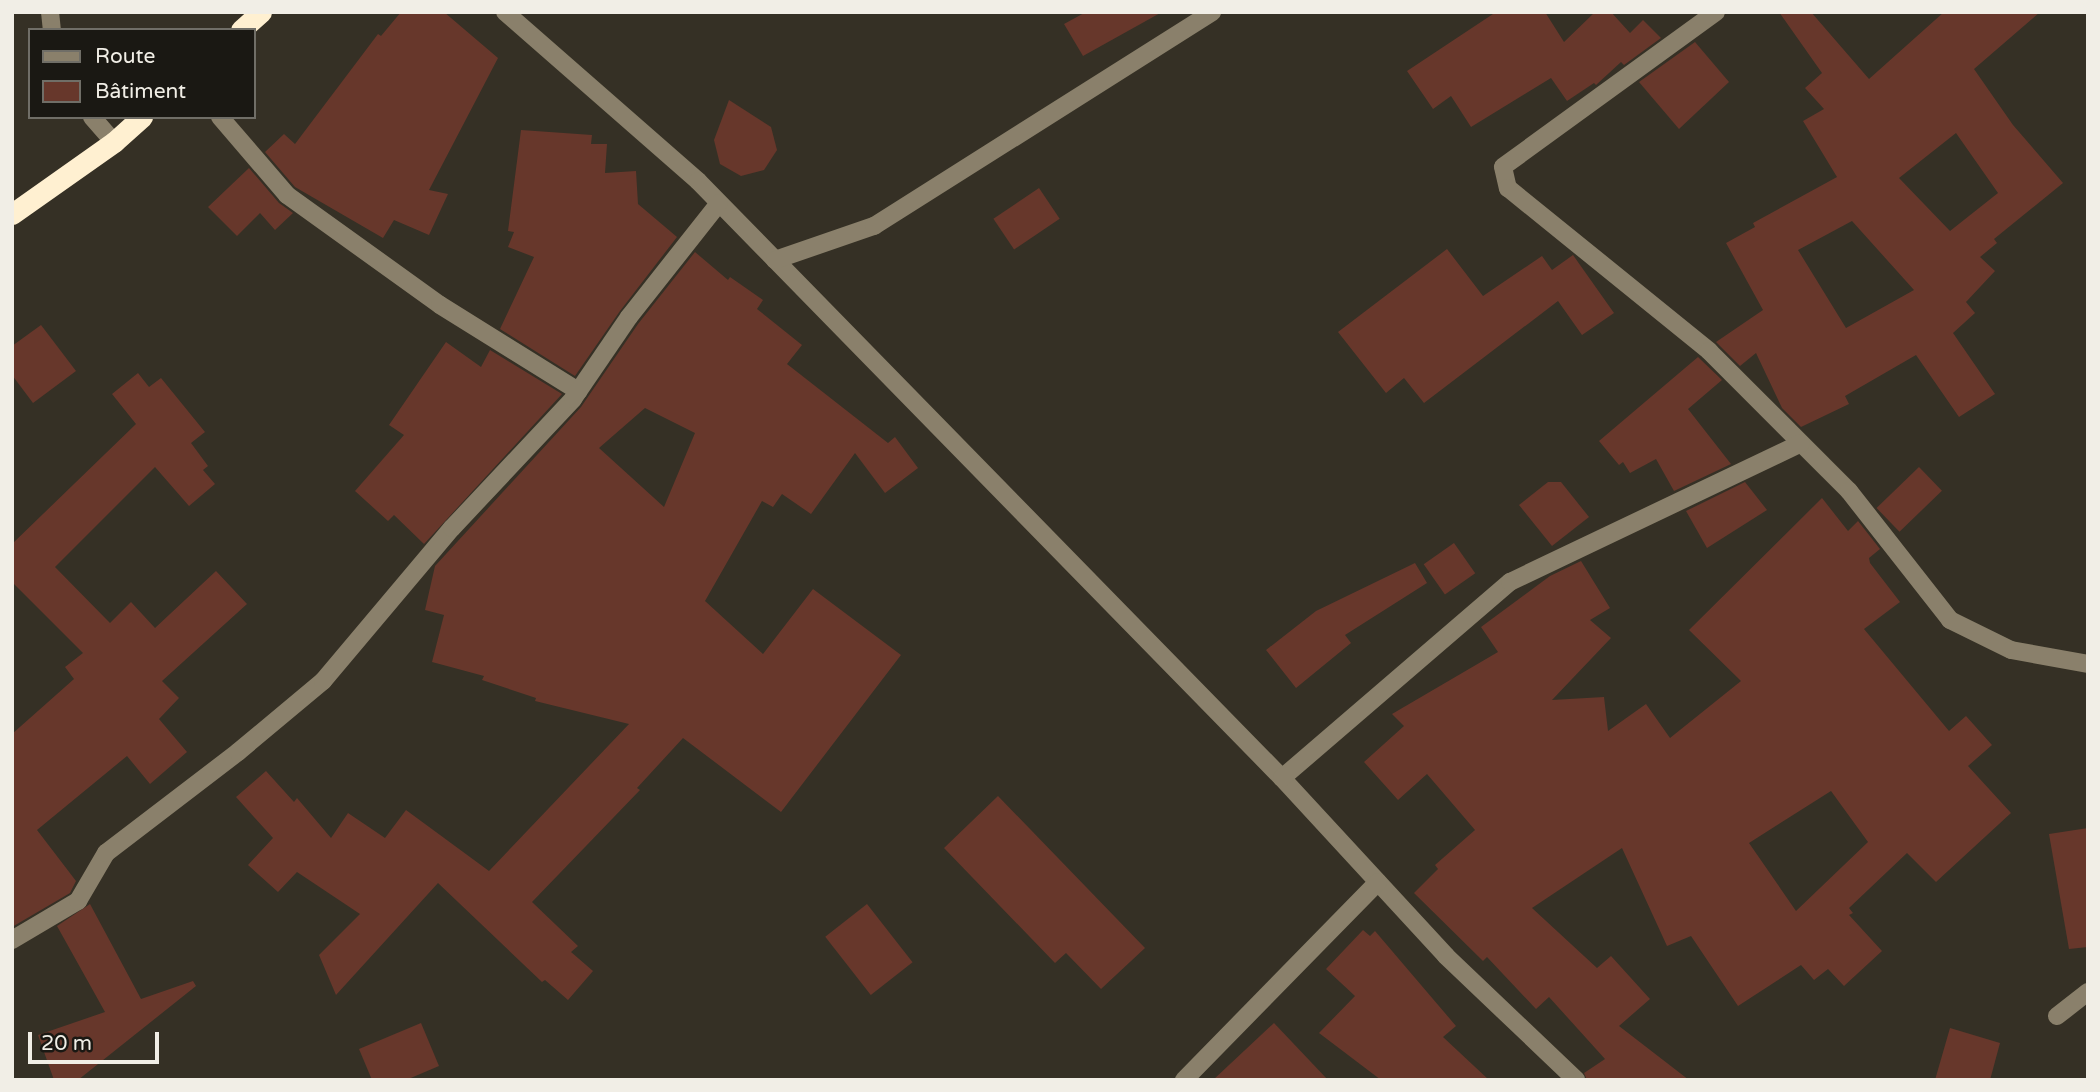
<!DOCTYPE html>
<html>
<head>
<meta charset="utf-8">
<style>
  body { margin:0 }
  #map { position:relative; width:2100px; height:1092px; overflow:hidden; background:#353025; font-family:"Varela Round",sans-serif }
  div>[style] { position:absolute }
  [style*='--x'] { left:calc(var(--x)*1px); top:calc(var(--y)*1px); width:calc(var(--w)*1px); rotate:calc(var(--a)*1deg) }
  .building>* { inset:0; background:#67372b; transform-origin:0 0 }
  .minor>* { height:18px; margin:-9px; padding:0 9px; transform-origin:9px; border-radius:9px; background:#8a806b }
  .highway>* { height:21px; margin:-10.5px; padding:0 10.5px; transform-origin:10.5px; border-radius:10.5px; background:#fff0d1 }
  span { translate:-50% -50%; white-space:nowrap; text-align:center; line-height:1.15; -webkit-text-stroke:7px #1a1813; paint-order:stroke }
  .frame { position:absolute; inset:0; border:14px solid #f1eee6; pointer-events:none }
  .legend { position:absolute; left:28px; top:28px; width:228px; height:91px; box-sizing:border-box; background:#1a1813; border:2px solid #706e67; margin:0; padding:9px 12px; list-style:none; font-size:21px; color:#f1eee6 }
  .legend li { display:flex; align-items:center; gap:14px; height:35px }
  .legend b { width:35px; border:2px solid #706e67 }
  .scale { position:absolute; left:28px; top:1032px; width:131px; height:32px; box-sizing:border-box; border:4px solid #f1eee6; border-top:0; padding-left:9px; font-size:21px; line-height:24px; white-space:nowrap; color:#f1eee6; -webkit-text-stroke:5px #1a1813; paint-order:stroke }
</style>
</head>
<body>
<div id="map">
  <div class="building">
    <div style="clip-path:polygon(401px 12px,444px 12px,498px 58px,429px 190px,448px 194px,429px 235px,394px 220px,383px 238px,295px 187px,265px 152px,284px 134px,295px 144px,378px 34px,381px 36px)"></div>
    <div style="clip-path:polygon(1086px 12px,1162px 12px,1083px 56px,1064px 24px)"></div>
    <div style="clip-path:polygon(1496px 12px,1545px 12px,1564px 42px,1595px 12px,1611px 12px,1630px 33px,1643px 20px,1661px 38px,1624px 65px,1621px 62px,1596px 85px,1594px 83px,1567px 101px,1551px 78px,1471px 127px,1451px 96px,1433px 109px,1407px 71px)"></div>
    <div style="clip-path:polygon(evenodd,1779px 12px,1811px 12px,1869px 79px,1944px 12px,2040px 12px,1974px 69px,2013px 125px,2063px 183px,1994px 239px,1997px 243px,1980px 257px,1995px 271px,1966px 302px,1975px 313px,1953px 333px,1995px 394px,1959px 417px,1916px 355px,1845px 396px,1849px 404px,1801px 427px,1782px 408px,1756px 353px,1740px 366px,1716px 342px,1763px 310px,1726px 243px,1755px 227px,1753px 223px,1837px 177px,1803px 121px,1824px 109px,1805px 88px,1822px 73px,1779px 12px,1956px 133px,1998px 193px,1950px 231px,1899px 178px,1956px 133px,1779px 12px,1852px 221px,1914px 290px,1846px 328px,1798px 250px,1852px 221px)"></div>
    <div style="clip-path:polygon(1695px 42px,1729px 82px,1679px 129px,1639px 82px)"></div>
    <div style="clip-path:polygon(729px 100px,771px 127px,777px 150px,764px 170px,741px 176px,720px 164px,714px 140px)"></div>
    <div style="clip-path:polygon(521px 130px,592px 135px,591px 144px,607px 144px,605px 173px,636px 171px,638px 204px,677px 237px,620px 311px,575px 376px,500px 329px,534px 257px,508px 247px,514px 232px,508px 231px)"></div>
    <div style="clip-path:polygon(249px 168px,279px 203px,293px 213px,275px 230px,260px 213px,237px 236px,208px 207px)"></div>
    <div style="left:1039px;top:188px;width:37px;height:55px;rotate:56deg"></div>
    <div style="clip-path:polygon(1447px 249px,1483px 296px,1542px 256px,1552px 270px,1573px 255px,1614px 313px,1582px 335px,1558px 301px,1424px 403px,1404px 378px,1386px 393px,1338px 332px)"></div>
    <div style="clip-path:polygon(evenodd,695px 252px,728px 280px,730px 277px,763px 300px,757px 309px,802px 345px,787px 364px,888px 443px,895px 437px,918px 468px,885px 493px,855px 453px,811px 514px,782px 494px,773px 507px,762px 501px,705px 601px,763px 654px,813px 589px,901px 655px,781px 812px,683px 738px,637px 788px,640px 790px,532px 902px,578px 946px,571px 952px,593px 971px,568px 1000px,545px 980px,542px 982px,438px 883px,336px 995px,319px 955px,360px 914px,297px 872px,278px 892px,248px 865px,273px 838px,236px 797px,266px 771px,294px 802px,297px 798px,331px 838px,348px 813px,385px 838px,406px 810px,489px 871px,629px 724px,535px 701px,536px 698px,482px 680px,484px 676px,432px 662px,444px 615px,425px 610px,435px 566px,581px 407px,638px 324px,695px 252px,645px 408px,695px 433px,664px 507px,599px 448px,645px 408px)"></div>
    <div style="clip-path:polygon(41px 325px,76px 371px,33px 403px,12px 375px,12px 346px)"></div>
    <div style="clip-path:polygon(446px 342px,481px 367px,490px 350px,562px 394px,424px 544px,394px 515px,388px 521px,355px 491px,404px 435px,389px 425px)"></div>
    <div style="clip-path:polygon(1698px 357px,1722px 380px,1688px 409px,1731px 464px,1674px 491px,1656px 459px,1630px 473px,1623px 462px,1619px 465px,1599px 441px)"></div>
    <div style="clip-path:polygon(138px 373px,149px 387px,161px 378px,205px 432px,191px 443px,208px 466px,203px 470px,215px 484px,189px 506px,155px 467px,55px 567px,110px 623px,131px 602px,155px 628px,216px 571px,247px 604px,162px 681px,179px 698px,159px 719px,187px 752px,150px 784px,127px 756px,37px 830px,76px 881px,70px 893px,12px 927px,12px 734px,74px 679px,65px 667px,83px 653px,12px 582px,12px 544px,136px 424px,112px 394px)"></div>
    <div style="left:1919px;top:467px;width:33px;height:59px;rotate:46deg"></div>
    <div style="clip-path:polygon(1548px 482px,1561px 482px,1589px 517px,1552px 546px,1519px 505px)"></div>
    <div style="clip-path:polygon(1745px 482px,1767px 510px,1707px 548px,1686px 511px)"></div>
    <div style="clip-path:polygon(evenodd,1822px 498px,1848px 531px,1858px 521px,1880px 549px,1869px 558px,1870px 563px,1900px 602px,1864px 629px,1949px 731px,1966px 716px,1992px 745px,1968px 766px,2011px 813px,1936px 882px,1907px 853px,1849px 908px,1853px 913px,1849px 915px,1882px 951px,1844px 986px,1828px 969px,1814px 980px,1801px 965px,1738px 1006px,1691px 936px,1667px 946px,1622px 848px,1532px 908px,1597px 968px,1611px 956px,1650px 999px,1619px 1026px,1689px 1080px,1587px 1080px,1584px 1073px,1605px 1059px,1549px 997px,1536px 1009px,1487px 957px,1483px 961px,1414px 893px,1438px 869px,1435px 865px,1475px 830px,1427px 774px,1398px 800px,1364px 762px,1404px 726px,1392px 714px,1498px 652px,1481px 627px,1550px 576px,1581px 561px,1610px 608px,1590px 620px,1611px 638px,1552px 700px,1604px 697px,1608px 731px,1646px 704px,1670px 738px,1741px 681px,1689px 630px,1822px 498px,1831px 791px,1868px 842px,1796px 911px,1749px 843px,1831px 791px)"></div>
    <div style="left:1454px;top:543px;width:37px;height:37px;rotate:55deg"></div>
    <div style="clip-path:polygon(1415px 563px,1427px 583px,1345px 635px,1351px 643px,1296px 688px,1266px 650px,1316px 611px)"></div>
    <div style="clip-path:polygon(998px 796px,1145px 948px,1101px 989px,1066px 953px,1055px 963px,944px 848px)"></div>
    <div style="clip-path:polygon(2088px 828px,2088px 947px,2069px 949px,2049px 834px)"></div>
    <div style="clip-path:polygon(90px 904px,141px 999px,193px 981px,196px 986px,78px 1080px,54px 1080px,38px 1035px,105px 1012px,57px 926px)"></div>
    <div style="left:867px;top:904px;width:74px;height:53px;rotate:52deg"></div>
    <div style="clip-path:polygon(1363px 930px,1370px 936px,1375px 931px,1456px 1026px,1443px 1037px,1489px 1080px,1381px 1080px,1319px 1033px,1355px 996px,1326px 969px)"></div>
    <div style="clip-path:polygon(421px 1023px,439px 1066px,406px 1080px,372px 1080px,359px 1049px)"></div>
    <div style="clip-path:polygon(1274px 1023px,1328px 1080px,1213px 1080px)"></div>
    <div style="clip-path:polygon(1950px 1028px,2000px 1043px,1990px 1080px,1935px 1080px)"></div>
  </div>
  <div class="minor">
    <div style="--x:50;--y:12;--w:18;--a:84"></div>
    <div style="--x:505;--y:12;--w:257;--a:41.2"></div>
    <div style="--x:698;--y:181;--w:835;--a:45.63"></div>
    <div style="--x:1282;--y:778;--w:242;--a:47.3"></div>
    <div style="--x:1446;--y:956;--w:180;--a:43.6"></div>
    <div style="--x:1716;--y:12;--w:263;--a:144"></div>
    <div style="--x:1503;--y:167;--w:22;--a:77"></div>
    <div style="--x:1508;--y:188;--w:259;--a:39"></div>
    <div style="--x:1709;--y:351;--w:198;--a:45"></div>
    <div style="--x:1849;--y:491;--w:164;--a:51.9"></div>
    <div style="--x:1950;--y:620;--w:68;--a:26.2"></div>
    <div style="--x:2011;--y:650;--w:78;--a:10.3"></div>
    <div style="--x:92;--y:117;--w:33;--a:49"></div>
    <div style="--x:220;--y:117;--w:103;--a:49.3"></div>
    <div style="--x:287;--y:195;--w:188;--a:35.7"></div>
    <div style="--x:440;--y:305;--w:163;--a:31.9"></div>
    <div style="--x:775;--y:260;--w:105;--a:-19"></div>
    <div style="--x:874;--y:226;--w:400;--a:-32.3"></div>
    <div style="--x:1282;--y:778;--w:301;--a:-40.7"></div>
    <div style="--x:1510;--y:582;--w:322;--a:-25.5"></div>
    <div style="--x:12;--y:940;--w:77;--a:-30.6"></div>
    <div style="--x:78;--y:901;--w:56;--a:-59.7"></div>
    <div style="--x:106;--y:853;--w:166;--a:-37.4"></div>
    <div style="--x:238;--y:752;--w:111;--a:-39.9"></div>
    <div style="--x:323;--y:681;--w:200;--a:-49.9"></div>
    <div style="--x:452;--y:528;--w:177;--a:-46.8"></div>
    <div style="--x:573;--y:399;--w:99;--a:-55.7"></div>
    <div style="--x:629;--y:317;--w:145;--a:-51.7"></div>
    <div style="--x:2057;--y:1016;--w:39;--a:-38"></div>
    <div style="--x:1184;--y:1080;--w:277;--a:-45.6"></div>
  </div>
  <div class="highway">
    <div style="--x:241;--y:30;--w:27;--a:-42"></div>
    <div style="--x:12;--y:214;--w:125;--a:-35.2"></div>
    <div style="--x:114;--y:142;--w:38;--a:-42"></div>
  </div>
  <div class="frame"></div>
  <ul class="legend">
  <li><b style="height:9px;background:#8a806b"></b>Route</li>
  <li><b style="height:19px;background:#67372b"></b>Bâtiment</li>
  </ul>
  <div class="scale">20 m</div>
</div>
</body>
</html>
